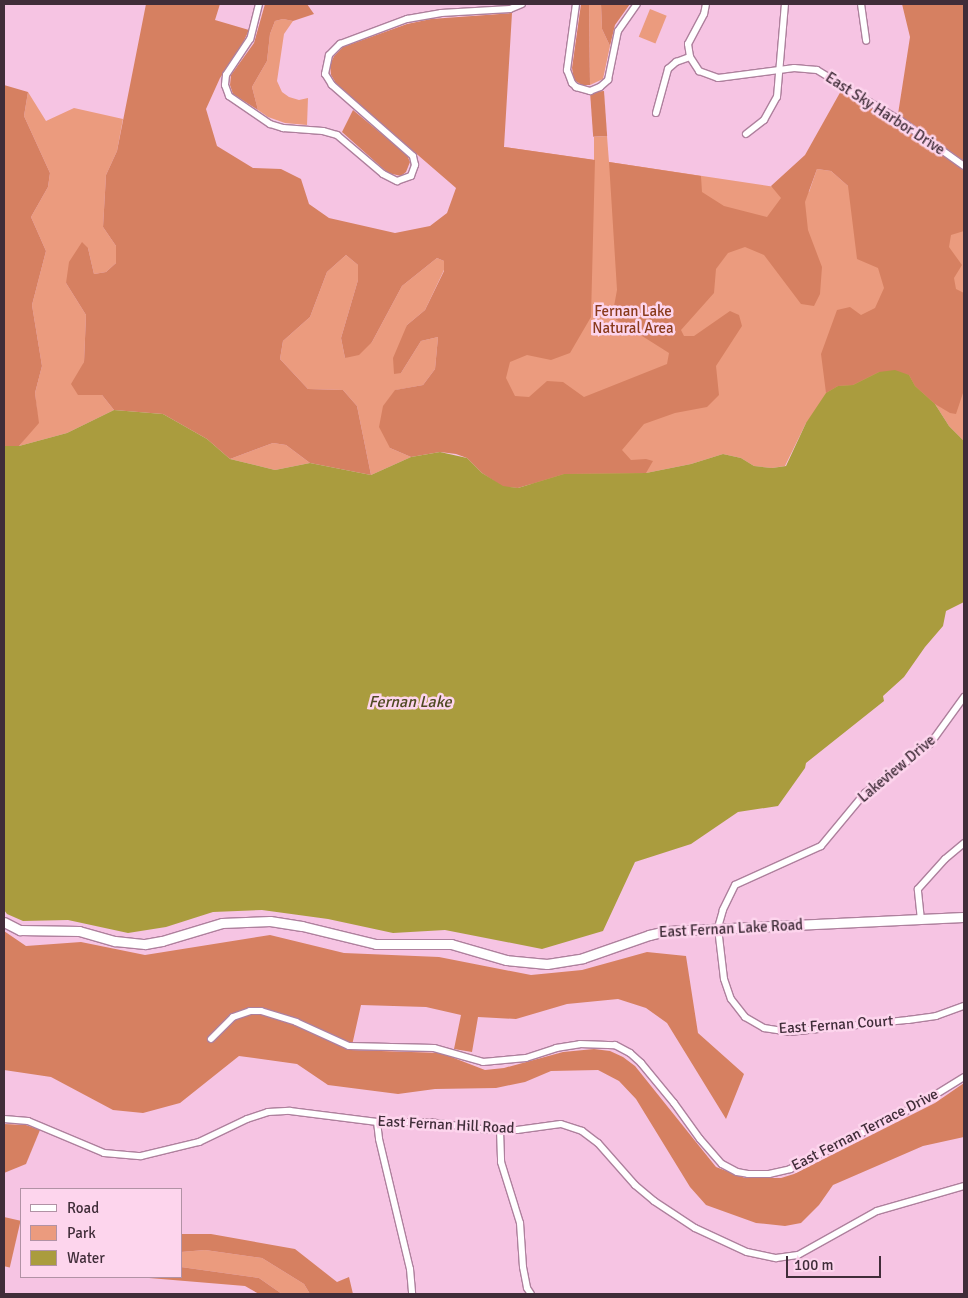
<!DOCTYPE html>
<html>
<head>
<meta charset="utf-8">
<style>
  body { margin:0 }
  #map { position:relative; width:968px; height:1298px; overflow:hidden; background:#f6c4e3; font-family:Signika,sans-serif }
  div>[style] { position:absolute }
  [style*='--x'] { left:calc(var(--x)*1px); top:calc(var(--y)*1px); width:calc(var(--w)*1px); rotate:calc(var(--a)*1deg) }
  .green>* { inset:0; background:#eb9b7e; transform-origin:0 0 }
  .forest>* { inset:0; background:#d68061; transform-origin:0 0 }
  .water>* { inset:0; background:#aa9c3e }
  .roads { filter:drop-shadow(1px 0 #ae809d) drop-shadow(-1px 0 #ae809d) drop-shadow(0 1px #ae809d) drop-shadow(0 -1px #ae809d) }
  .street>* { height:6px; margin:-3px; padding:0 3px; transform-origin:3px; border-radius:3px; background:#fff }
  .secondary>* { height:9px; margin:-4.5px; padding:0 4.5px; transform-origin:4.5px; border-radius:4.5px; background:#fff }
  span { translate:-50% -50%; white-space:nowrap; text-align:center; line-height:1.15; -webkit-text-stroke:5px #fdd5ed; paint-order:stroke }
  .street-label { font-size:15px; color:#402d39 }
  .park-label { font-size:15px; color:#893a1b }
  .water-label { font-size:16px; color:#4f4922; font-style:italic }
  .frame { position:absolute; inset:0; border:5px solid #402d39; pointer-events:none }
  .legend { position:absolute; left:20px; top:1188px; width:162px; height:90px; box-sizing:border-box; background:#fdd5ed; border:1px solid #b192a5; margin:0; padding:6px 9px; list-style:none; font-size:15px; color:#402d39 }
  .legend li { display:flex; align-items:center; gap:10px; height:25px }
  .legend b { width:25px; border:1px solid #b192a5 }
  .scale { position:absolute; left:786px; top:1256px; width:95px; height:22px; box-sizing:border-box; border:2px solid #402d39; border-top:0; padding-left:6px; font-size:15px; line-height:18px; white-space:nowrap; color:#402d39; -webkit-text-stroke:4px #fdd5ed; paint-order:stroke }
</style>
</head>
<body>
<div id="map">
  <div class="green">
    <div style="clip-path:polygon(589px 4px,601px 4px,602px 29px,610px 46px,603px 79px,590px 85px)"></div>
    <div style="left:650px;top:9px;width:18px;height:30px;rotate:22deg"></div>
    <div style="clip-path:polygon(283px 19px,293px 21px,284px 34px,277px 81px,282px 92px,289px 97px,299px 100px,308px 98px,307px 125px,285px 123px,268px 117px,258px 110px,252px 87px,267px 61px,270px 34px,275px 21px)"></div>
    <div style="clip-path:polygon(28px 92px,46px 121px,74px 108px,123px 119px,117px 151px,106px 175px,103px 227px,116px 246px,116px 263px,106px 272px,94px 274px,88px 248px,66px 283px,86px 315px,84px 362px,78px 395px,102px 395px,114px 410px,67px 433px,19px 446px,38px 422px,35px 393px,42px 366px,32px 305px,46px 251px,31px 217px,48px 187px,50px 173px,24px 116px)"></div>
    <div style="clip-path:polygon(607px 136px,609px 162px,809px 192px,817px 169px,831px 171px,848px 186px,964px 200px,964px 441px,949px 426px,935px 404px,806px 423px,785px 466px,772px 468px,754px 466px,741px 458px,723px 454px,691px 464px,646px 473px,503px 487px,504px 147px,594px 160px,594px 137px)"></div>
    <div style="clip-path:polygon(346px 255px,358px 265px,358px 280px,341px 338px,345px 358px,372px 342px,402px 286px,437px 258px,444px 261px,444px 270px,425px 310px,407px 325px,401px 373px,421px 341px,438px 337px,435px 369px,423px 385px,396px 390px,390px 448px,411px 457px,371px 475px,357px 406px,343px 390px,308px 389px,280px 359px,283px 341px,310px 317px,327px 272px)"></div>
    <div style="clip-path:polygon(273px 443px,286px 445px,310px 463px,275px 470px,230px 459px)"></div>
    <div style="clip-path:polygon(205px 1250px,262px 1258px,304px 1284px,310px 1294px,282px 1294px,259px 1278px,181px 1267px,181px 1252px)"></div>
  </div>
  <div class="forest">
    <div style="clip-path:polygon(146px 4px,220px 4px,215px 20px,249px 30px,241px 47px,220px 78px,206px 109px,217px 146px,253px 168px,281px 169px,301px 179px,309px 204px,329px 218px,395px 233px,430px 226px,447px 213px,456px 188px,337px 85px,331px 75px,330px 65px,334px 56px,343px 47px,407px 24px,431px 19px,512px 13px,504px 147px,595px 160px,591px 317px,570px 353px,551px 360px,527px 355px,510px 362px,506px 378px,515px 396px,529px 397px,547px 381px,563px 382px,584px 397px,667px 364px,669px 353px,612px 317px,617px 290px,609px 162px,701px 176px,702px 192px,724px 206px,767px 217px,781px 198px,771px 186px,805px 155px,842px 89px,906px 128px,964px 171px,964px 231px,951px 235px,949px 247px,962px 265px,954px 278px,956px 289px,964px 293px,964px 390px,956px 414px,950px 413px,935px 404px,915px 386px,909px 375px,879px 372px,853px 385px,838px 386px,826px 393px,821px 354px,837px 310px,850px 307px,861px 315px,875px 308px,884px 288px,878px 268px,857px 259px,848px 186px,831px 171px,817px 169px,805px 202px,808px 230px,822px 267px,820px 294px,814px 306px,801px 304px,764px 255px,745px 247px,728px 253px,716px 269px,714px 293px,681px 330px,684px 336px,694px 336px,730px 311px,739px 315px,742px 326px,716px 366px,719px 395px,707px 407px,675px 413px,644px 424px,622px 450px,631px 460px,646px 459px,653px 461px,646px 473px,564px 474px,518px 488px,503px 487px,482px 473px,467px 458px,456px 454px,440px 452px,411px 457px,390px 448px,379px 427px,383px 406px,395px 390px,423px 385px,435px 369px,438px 337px,421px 341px,401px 373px,394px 374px,393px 358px,407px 325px,425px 310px,444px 271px,444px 261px,437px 258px,402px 286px,372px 342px,359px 355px,345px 358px,341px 338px,358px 280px,358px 265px,346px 255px,327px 272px,310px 317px,283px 341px,280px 359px,308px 389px,343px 390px,357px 406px,371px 475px,310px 463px,286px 445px,273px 443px,230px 459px,207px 439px,163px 414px,114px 410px,102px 395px,78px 395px,71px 384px,84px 362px,86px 315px,66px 283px,69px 262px,82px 242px,88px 248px,94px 274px,106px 272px,116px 263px,116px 246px,103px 227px,106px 175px,117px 151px)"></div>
    <div style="clip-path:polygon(265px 4px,307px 4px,314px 14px,293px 21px,283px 19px,275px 21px,270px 34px,267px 61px,252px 87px,258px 110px,233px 94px,230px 85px,231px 75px,254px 43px)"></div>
    <div style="clip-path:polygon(581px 4px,589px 4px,590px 85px,582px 85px,574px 80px,572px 68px)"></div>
    <div style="clip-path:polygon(601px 4px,630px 4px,615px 25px,610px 46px,602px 29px)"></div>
    <div style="clip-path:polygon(902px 4px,964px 4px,964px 161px,898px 114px,910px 37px)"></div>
    <div style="clip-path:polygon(4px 85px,28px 92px,24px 116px,50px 173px,48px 187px,31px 217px,46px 251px,32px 305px,42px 366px,35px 393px,39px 423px,19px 446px,4px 446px)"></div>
    <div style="left:604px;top:91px;width:45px;height:14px;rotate:86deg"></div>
    <div style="clip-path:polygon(353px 110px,407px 155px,410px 162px,406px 172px,401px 176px,388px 173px,342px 132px)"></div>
    <div style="clip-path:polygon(4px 931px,26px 946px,81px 942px,145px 955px,270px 935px,344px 953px,439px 957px,531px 975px,582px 970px,647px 952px,686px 956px,698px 1033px,744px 1074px,726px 1119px,667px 1023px,646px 1008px,618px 999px,567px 1004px,516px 1019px,478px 1017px,472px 1052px,454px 1049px,461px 1015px,426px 1007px,361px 1005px,351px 1050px,441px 1053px,485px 1070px,504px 1068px,563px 1052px,594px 1049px,610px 1051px,623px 1057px,635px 1066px,716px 1167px,745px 1178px,781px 1178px,794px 1174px,935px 1103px,964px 1083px,964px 1137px,923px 1146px,833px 1185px,819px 1205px,801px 1223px,785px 1226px,756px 1223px,706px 1205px,690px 1187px,636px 1099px,619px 1081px,598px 1070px,551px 1071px,525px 1082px,496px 1088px,435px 1089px,398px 1094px,328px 1085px,297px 1064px,239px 1056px,180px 1103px,143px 1113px,113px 1110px,51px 1077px,4px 1070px)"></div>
    <div style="clip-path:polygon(4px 1124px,26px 1125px,40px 1130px,26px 1164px,4px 1173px)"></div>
    <div style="left:4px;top:1217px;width:17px;height:48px;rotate:13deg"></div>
    <div style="clip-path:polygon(181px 1234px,211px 1234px,295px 1249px,337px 1282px,349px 1277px,353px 1294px,310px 1294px,304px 1284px,262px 1258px,205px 1250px,181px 1252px)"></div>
    <div style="clip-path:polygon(181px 1267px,259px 1278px,282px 1294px,259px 1294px,245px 1286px,137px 1277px,181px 1277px)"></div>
  </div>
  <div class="water">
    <div style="clip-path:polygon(895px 370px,909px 375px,915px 386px,935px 404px,949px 426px,964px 441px,964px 602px,946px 611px,943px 626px,925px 647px,904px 677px,883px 696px,884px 701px,806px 763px,805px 768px,778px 806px,738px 812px,691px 844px,635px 862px,603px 931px,542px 949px,445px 930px,393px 933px,328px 919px,262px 910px,213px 912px,166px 927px,128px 933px,68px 920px,23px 921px,7px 914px,4px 910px,4px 446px,19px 446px,67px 433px,114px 410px,163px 414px,207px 439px,230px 459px,275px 470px,310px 463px,371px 475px,411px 457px,440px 452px,467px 458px,482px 473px,503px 486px,518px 488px,564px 474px,646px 473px,691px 464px,723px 454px,741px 458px,754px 466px,772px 468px,786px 466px,806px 423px,826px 393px,838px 386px,853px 385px,879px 372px)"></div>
  </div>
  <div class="roads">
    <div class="street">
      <div style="--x:259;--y:4;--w:36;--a:104"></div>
      <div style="--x:250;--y:39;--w:43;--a:123.7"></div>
      <div style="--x:226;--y:75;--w:10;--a:96"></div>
      <div style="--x:225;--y:85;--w:12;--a:70"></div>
      <div style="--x:229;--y:96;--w:50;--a:34.3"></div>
      <div style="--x:270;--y:124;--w:14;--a:17"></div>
      <div style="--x:283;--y:128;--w:40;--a:4.3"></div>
      <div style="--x:323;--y:131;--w:15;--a:16"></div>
      <div style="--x:337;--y:135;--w:60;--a:40.3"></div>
      <div style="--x:383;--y:174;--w:16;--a:27"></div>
      <div style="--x:397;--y:181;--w:15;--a:-20"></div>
      <div style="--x:411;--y:176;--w:12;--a:-70"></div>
      <div style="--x:415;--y:165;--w:9;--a:-103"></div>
      <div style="--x:413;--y:156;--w:108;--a:-138.8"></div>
      <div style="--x:332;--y:85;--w:13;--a:-122"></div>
      <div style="--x:325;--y:74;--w:19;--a:-78"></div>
      <div style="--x:329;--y:55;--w:16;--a:-45"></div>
      <div style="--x:340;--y:44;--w:72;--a:-20.5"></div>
      <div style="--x:407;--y:19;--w:35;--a:-10"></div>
      <div style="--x:441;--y:13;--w:69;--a:-3.3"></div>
      <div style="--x:510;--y:9;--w:13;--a:-23"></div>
      <div style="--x:576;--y:4;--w:67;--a:97.8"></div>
      <div style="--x:567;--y:70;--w:14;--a:69"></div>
      <div style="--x:572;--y:83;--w:6;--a:45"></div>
      <div style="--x:576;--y:87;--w:15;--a:16"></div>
      <div style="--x:590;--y:91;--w:11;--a:-22"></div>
      <div style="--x:600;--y:87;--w:11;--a:-41"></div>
      <div style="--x:608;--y:80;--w:50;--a:-78.5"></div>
      <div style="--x:618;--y:31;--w:33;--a:-55"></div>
      <div style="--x:706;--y:4;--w:10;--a:101"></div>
      <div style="--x:704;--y:14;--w:34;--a:118"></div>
      <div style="--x:688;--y:44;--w:13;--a:81"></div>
      <div style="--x:690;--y:57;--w:17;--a:57"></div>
      <div style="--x:699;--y:71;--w:20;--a:20"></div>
      <div style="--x:718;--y:78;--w:77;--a:-7.5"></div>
      <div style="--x:794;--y:68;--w:23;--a:5"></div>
      <div style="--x:817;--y:70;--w:98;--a:31.3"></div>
      <div style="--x:901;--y:121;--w:77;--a:35.5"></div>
      <div style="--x:861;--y:4;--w:37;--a:82"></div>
      <div style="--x:656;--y:113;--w:46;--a:-74.7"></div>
      <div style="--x:668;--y:69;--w:11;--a:-41"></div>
      <div style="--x:676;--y:62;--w:15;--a:-20"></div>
      <div style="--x:746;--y:134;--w:23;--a:-38"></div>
      <div style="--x:764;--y:120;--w:26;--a:-61"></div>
      <div style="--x:777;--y:97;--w:93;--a:-85.1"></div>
      <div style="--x:964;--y:697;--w:58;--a:125.9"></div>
      <div style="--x:930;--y:744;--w:81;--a:143"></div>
      <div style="--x:865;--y:793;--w:69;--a:129.7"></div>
      <div style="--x:821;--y:846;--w:94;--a:155.6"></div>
      <div style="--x:735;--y:885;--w:28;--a:116"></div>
      <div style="--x:723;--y:910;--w:19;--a:106"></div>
      <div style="--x:718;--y:928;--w:51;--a:83.3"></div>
      <div style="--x:724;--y:979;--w:21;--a:71"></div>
      <div style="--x:731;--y:999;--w:23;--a:52"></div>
      <div style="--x:745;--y:1017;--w:22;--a:30"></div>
      <div style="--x:764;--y:1028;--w:25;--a:9"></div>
      <div style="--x:789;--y:1032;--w:120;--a:-5.8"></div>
      <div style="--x:908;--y:1020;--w:28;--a:-8"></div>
      <div style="--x:936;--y:1016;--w:30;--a:-20"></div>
      <div style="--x:921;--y:920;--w:31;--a:-96"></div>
      <div style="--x:918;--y:889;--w:40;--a:-48"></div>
      <div style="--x:945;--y:859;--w:25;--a:-40"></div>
      <div style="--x:211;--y:1039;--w:31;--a:-45"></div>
      <div style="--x:233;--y:1017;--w:18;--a:-19"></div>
      <div style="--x:250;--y:1011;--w:11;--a:0"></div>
      <div style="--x:261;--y:1011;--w:37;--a:17"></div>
      <div style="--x:296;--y:1022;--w:58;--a:24.4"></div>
      <div style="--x:349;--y:1046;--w:85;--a:1.3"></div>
      <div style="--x:434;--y:1048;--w:51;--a:15.9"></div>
      <div style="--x:483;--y:1062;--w:43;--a:-5.3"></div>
      <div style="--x:526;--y:1058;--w:32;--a:-18"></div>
      <div style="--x:556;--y:1048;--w:24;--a:-9"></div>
      <div style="--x:580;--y:1044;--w:35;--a:2"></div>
      <div style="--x:615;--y:1045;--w:17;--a:28"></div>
      <div style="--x:630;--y:1053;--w:15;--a:42"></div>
      <div style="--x:641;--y:1063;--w:52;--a:50.5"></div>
      <div style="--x:674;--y:1103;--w:44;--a:54.2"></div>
      <div style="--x:700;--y:1139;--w:33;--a:49"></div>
      <div style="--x:722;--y:1164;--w:17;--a:28"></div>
      <div style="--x:737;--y:1172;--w:11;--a:10"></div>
      <div style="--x:748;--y:1174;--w:21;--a:0"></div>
      <div style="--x:769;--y:1174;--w:22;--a:-13"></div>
      <div style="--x:790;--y:1169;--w:148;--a:-26.6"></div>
      <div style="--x:922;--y:1103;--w:49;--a:-31.8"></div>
      <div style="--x:4;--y:1119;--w:24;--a:5"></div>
      <div style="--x:28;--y:1121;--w:82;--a:22.8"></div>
      <div style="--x:104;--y:1153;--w:37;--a:5"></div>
      <div style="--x:141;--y:1156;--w:60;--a:-13.6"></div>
      <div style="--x:199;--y:1142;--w:53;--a:-25.6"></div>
      <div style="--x:247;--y:1119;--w:22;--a:-18"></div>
      <div style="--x:268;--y:1112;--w:22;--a:-3"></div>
      <div style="--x:290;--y:1111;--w:88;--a:7.2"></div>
      <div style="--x:377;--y:1122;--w:52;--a:0"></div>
      <div style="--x:429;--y:1122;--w:60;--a:7.7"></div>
      <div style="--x:488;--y:1130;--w:29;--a:0"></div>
      <div style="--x:517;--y:1130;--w:44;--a:-7.8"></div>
      <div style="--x:561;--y:1124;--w:22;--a:18"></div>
      <div style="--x:582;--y:1131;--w:20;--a:37"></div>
      <div style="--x:598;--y:1143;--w:56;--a:48.6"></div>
      <div style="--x:635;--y:1185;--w:25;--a:40"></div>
      <div style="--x:654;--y:1201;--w:49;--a:33.4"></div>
      <div style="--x:695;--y:1228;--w:57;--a:24.8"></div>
      <div style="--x:747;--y:1252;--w:30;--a:12"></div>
      <div style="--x:776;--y:1258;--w:22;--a:-8"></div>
      <div style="--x:798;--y:1255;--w:90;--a:-29.1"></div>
      <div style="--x:877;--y:1211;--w:91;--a:-16"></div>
      <div style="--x:377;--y:1122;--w:17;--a:83"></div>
      <div style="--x:379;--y:1139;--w:134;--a:76.6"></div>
      <div style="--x:410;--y:1269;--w:25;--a:85"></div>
      <div style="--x:500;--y:1130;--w:32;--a:88"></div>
      <div style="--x:501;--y:1162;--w:64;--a:72.7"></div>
      <div style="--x:520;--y:1223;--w:44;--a:86.1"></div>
      <div style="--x:523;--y:1267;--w:21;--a:79"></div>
      <div style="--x:527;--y:1288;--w:7;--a:56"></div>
    </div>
    <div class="secondary">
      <div style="--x:4;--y:922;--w:18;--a:27"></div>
      <div style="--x:20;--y:930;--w:59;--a:1"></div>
      <div style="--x:79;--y:931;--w:37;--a:16"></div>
      <div style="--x:115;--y:941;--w:30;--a:6"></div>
      <div style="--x:145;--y:944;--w:17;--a:-10"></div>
      <div style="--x:162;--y:941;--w:63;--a:-16.7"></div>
      <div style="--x:222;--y:923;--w:48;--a:-2.4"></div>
      <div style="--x:270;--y:921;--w:32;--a:9"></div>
      <div style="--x:302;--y:926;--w:76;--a:13.7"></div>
      <div style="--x:376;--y:944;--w:75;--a:0"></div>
      <div style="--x:451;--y:944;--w:57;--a:16.2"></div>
      <div style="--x:506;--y:960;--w:41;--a:5.6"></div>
      <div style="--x:547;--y:964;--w:36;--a:-9"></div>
      <div style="--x:583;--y:958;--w:70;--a:-19.2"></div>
      <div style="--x:649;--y:935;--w:18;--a:-13"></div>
      <div style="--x:667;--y:931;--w:297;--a:-2.7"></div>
    </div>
  </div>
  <div class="street-label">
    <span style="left:885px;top:114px;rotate:33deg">East Sky Harbor Drive</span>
    <span style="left:897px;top:769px;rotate:-40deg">Lakeview Drive</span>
    <span style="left:731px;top:929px;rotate:-3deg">East Fernan Lake Road</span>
    <span style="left:836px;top:1025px;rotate:-4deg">East Fernan Court</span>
    <span style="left:446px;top:1125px;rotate:3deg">East Fernan Hill Road</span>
    <span style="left:865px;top:1130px;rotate:-27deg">East Fernan Terrace Drive</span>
  </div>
  <div class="park-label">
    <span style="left:633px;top:320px">Fernan Lake<br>Natural Area</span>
  </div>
  <div class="water-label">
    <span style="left:410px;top:702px">Fernan Lake</span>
  </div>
  <div class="frame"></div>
  <ul class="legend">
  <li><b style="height:6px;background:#fff"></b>Road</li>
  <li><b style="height:14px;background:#eb9b7e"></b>Park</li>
  <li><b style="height:14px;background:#aa9c3e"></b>Water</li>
  </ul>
  <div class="scale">100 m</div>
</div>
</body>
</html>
